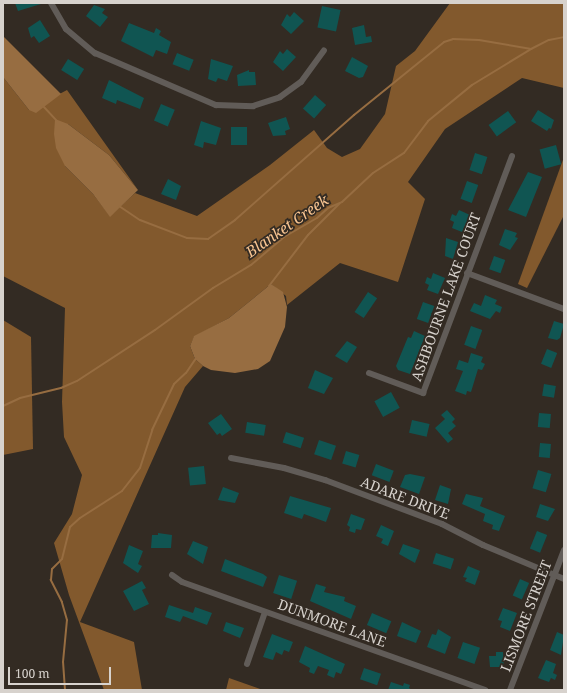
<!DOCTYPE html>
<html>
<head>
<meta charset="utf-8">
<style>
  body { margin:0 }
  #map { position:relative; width:567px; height:693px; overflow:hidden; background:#332b23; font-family:"Noto Serif",serif }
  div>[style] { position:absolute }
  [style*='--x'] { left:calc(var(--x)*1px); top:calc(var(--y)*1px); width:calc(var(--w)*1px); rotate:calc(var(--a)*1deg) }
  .forest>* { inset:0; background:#82592d }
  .water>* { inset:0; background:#976d41 }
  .stream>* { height:2px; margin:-1px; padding:0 1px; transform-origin:1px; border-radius:1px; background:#976d41 }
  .building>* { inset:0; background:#105552; transform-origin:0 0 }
  .minor>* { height:6px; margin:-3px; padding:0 3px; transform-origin:3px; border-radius:3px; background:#615c58 }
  span { translate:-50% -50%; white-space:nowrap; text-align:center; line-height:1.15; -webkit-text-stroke:3.5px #332b23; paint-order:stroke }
  .street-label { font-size:14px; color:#d7d2cd }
  .water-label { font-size:15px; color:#f8c491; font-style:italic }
  .frame { position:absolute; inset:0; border:4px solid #d7d2cd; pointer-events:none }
  .scale { position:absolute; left:8px; top:667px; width:103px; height:18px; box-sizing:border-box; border:2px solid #d7d2cd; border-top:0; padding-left:5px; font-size:12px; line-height:14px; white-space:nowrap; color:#d7d2cd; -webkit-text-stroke:3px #332b23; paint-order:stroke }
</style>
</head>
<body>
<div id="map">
  <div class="forest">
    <div style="clip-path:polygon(450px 3px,564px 3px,564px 88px,522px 78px,445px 129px,408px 182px,425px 199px,398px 282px,340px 263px,287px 305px,286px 296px,271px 284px,229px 318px,194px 337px,190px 346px,195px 359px,203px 366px,185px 387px,80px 622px,134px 642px,142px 690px,104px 690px,69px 595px,54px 543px,72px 514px,82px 475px,64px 437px,62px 402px,65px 308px,3px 276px,3px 77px,29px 110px,67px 90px,138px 190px,109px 155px,68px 124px,65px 166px,93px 194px,110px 216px,135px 193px,197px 216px,270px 165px,314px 130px,327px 148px,342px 157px,360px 149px,385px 114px,396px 66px,415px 51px)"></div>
    <div style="clip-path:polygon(564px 157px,564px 215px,527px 288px,518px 284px)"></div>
    <div style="clip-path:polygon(3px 320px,31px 337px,33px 449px,3px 455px)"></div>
    <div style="clip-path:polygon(229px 678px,263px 690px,226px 690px)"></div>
  </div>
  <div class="water">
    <div style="clip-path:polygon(3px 36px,61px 94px,36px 113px,29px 110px,3px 77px)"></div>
    <div style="clip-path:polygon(55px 119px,68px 124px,109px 155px,138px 190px,110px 217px,93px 194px,65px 166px,56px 148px,54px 134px)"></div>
    <div style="clip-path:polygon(271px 284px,283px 292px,287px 307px,285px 327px,270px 361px,258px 369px,235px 373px,211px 370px,203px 366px,195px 359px,190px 346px,194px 336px,229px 318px)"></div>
  </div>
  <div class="stream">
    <div style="--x:43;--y:106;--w:19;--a:47"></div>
    <div style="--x:119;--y:206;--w:25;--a:34"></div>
    <div style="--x:140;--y:220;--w:50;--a:21"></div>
    <div style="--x:187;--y:238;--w:21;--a:3"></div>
    <div style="--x:208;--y:239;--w:33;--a:-35"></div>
    <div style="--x:235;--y:220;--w:159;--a:-41.4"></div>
    <div style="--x:354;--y:115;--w:116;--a:-39"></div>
    <div style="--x:444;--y:42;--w:9;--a:-18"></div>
    <div style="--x:453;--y:39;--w:26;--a:2"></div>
    <div style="--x:479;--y:40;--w:53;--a:9.8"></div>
    <div style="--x:269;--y:286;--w:64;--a:-52.6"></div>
    <div style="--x:308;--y:235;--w:45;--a:-45"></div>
    <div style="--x:3;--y:406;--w:19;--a:-25"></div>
    <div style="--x:20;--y:398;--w:42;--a:-13.7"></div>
    <div style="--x:61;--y:388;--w:17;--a:-24"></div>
    <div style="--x:77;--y:381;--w:93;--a:-33.2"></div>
    <div style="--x:155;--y:330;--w:72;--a:-35.9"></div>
    <div style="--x:213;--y:288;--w:44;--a:-31.2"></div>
    <div style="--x:251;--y:265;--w:43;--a:-40.3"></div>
    <div style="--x:284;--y:237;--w:38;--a:-30"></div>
    <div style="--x:317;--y:218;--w:15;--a:-42"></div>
    <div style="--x:328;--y:208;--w:15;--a:-23"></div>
    <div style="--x:342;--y:202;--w:42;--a:-43.1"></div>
    <div style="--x:373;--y:173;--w:37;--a:-33"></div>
    <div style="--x:404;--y:153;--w:40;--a:-53"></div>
    <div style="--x:428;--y:121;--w:57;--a:-39.3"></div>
    <div style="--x:472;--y:85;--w:69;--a:-31.4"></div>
    <div style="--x:531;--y:49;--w:20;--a:-27"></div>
    <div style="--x:549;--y:40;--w:15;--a:-11"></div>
    <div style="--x:65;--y:690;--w:28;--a:-94"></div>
    <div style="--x:63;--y:662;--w:42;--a:-84.6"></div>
    <div style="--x:67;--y:620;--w:19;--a:-106"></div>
    <div style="--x:62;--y:602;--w:25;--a:-117"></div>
    <div style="--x:51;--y:580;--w:11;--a:-85"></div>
    <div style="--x:52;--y:569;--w:14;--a:-45"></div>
    <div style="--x:62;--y:559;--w:33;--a:-76"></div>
    <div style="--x:70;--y:527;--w:13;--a:-42"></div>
    <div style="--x:80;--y:518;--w:50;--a:-32.7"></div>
    <div style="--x:122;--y:491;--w:29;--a:-52"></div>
    <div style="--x:140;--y:468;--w:40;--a:-72"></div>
    <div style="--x:152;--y:430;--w:51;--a:-64.4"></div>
    <div style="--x:174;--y:384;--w:16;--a:-43"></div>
    <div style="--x:186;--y:373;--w:18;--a:-56"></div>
  </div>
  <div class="building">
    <div style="clip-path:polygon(15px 3px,41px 3px,41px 4px,18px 11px)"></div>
    <div style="clip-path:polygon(94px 5px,105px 9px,102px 13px,108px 17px,100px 27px,86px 16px)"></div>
    <div style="left:322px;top:6px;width:19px;height:22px;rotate:12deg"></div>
    <div style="clip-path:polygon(294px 12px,304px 21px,291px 34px,281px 25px,287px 14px,290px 17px)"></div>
    <div style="clip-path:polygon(40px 20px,50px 36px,39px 43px,34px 36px,31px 38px,28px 28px)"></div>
    <div style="clip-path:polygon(129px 23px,154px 33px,156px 28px,161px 31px,159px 35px,171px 42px,167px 54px,156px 50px,153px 57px,121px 41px)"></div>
    <div style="clip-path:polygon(364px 25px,366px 37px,371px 36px,372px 42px,355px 45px,352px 28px)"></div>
    <div style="clip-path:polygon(287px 49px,296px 57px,283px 71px,273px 62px,280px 51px,283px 54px)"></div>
    <div style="left:177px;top:53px;width:18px;height:12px;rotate:22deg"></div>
    <div style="clip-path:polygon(352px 57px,368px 66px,363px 77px,359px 78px,345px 71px)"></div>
    <div style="left:68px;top:59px;width:19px;height:13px;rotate:32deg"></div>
    <div style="clip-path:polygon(211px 59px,233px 66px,227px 81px,218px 78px,216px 82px,208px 79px)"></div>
    <div style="clip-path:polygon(249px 70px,249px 72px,255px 72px,256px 85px,238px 86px,237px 75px)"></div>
    <div style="clip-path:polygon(109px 80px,144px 98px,140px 109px,117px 100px,116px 104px,102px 98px)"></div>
    <div style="left:315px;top:95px;width:15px;height:18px;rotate:42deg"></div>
    <div style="left:161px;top:104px;width:15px;height:18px;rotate:23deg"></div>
    <div style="clip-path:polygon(538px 110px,554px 120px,551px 129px,549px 128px,547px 131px,531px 121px)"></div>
    <div style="left:508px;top:111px;width:14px;height:24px;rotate:54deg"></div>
    <div style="clip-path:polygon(286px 117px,290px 129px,285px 131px,286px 135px,273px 136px,268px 123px)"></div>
    <div style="clip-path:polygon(201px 121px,221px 128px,216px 145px,204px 142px,203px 148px,194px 145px)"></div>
    <div style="left:231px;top:127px;width:16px;height:18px"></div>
    <div style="left:556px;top:145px;width:20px;height:17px;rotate:75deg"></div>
    <div style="left:475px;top:153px;width:13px;height:18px;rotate:18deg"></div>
    <div style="clip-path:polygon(528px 172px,542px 177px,526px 217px,508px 210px)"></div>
    <div style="clip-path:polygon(168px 179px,181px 186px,176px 200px,161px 194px)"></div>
    <div style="left:467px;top:181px;width:12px;height:19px;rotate:20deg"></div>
    <div style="clip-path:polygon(459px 210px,470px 215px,462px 232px,452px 228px,454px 222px,450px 220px,452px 214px,456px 216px)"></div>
    <div style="clip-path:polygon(505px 229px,517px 233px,515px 237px,518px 238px,510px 250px,499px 245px)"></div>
    <div style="clip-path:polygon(446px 238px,458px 242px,453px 259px,445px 256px)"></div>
    <div style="left:494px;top:256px;width:12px;height:14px;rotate:20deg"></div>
    <div style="clip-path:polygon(433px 273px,445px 278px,438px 294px,427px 290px,429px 285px,425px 283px,427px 277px,431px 279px)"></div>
    <div style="left:368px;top:292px;width:11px;height:24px;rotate:34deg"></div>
    <div style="clip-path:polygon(485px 295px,497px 300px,495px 304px,502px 307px,500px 313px,496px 311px,490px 319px,470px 311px,474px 303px,481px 306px)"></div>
    <div style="left:423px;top:302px;width:12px;height:18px;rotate:20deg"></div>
    <div style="clip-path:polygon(554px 321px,564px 324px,560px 338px,557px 340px,548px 338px)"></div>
    <div style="left:471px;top:326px;width:12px;height:20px;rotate:20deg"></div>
    <div style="clip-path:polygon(414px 331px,425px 336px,410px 374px,398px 370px,396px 366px,408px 337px,411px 338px)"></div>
    <div style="clip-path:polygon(347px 341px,357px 347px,347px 363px,335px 356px)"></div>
    <div style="left:547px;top:349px;width:11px;height:16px;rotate:22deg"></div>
    <div style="clip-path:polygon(471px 353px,483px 357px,481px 362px,485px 364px,482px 370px,478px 369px,471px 392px,467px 391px,466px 395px,455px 391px,463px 371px,456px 369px,459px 360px,468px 363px)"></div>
    <div style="clip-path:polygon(315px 370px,333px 378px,324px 394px,308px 388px)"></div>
    <div style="left:544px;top:384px;width:12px;height:12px;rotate:9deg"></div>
    <div style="left:391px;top:392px;width:18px;height:19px;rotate:61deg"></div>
    <div style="clip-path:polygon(447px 410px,455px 419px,452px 422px,456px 426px,448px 433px,453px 439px,448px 443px,435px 428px,445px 419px,441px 415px)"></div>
    <div style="left:539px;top:413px;width:12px;height:14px;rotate:5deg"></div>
    <div style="clip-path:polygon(221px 414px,232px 429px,222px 436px,220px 433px,217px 435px,208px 423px)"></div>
    <div style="left:412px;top:420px;width:18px;height:13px;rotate:13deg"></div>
    <div style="left:247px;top:422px;width:19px;height:11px;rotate:9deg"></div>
    <div style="left:286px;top:432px;width:19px;height:11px;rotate:18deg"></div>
    <div style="left:319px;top:440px;width:18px;height:15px;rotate:19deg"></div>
    <div style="left:540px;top:443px;width:11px;height:14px;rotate:5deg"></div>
    <div style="left:346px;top:451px;width:14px;height:13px;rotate:17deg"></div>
    <div style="left:376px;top:464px;width:19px;height:12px;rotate:21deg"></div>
    <div style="left:204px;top:466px;width:18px;height:16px;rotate:84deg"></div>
    <div style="left:538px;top:470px;width:14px;height:19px;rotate:17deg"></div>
    <div style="clip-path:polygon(410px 474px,425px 477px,419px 494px,400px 487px,405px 475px)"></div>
    <div style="clip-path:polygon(440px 485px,451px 489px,448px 504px,435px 500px)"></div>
    <div style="clip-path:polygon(223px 487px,239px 493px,235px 503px,218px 500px)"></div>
    <div style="clip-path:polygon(466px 494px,483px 498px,480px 506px,505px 516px,499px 531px,492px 529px,493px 525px,483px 521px,485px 514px,462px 504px)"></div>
    <div style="clip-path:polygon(290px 496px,331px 508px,326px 522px,304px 514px,302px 519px,284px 513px)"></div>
    <div style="clip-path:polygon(540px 504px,555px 509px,548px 521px,536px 517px)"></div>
    <div style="clip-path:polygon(351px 514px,365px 519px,361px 530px,356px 529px,355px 533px,349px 531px,350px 527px,347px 525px)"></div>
    <div style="clip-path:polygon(381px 525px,394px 531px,388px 546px,381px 543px,383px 539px,376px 536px)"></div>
    <div style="left:537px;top:531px;width:11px;height:19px;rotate:22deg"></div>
    <div style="clip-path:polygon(158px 533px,172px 535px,171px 548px,151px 548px,152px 535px,158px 535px)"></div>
    <div style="clip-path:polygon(193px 541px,208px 547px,203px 564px,187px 554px)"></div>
    <div style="clip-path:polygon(403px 544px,420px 550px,415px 563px,399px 554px)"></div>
    <div style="clip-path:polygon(129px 545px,143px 551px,138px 564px,142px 566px,138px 573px,123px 563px)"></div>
    <div style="left:436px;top:553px;width:19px;height:11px;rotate:18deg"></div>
    <div style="clip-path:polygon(225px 559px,263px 574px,267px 577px,263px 587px,221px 571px)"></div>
    <div style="clip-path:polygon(468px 566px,480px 571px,475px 585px,465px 581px,467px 578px,463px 577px)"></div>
    <div style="left:279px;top:575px;width:19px;height:19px;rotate:18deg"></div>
    <div style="left:520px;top:579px;width:10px;height:18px;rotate:24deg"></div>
    <div style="clip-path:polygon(142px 581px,146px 588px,142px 590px,149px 604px,134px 611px,123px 591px)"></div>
    <div style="clip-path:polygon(316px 584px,326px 587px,324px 592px,345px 597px,344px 601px,356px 606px,351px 619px,310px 601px)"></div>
    <div style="clip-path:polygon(169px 605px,193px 613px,195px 607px,212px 613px,207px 625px,183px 616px,180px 622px,165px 617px)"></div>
    <div style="clip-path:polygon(503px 608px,517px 613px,510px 631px,500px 627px,502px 621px,498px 620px)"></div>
    <div style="left:372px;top:613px;width:21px;height:13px;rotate:23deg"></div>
    <div style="clip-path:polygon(226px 622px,244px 628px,240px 638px,223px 631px)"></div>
    <div style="clip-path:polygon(402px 622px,421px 631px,416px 643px,397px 636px)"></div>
    <div style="clip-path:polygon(438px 629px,451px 637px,445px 654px,427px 647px,432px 634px,436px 635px)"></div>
    <div style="clip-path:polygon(557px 632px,564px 635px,561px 655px,550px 650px)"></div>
    <div style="clip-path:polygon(272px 634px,293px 642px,289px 652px,284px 650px,282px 655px,276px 652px,273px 660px,263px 657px)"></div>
    <div style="left:463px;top:642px;width:18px;height:17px;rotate:19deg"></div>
    <div style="clip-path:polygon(305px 646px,345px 664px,341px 674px,336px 672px,334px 678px,327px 675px,329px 670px,318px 666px,314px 674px,309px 672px,310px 668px,299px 662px)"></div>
    <div style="clip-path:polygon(496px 652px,503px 652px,504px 667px,490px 667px,489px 656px,496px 656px)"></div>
    <div style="clip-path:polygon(546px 660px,556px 664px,553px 673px,557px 675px,555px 680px,551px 678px,549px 682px,538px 678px)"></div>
    <div style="left:364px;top:668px;width:18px;height:12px;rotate:19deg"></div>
    <div style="clip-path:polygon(391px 682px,403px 686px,404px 683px,410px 685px,409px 688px,412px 690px,388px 690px)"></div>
  </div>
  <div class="minor">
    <div style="--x:51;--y:3;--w:30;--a:60"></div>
    <div style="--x:66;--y:29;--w:38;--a:40"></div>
    <div style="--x:95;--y:53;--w:132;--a:23.3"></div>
    <div style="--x:216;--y:105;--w:37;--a:2"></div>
    <div style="--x:253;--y:106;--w:28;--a:-18"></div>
    <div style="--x:280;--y:97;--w:26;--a:-36"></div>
    <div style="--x:301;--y:82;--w:39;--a:-54"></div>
    <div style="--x:467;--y:273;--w:103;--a:20.4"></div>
    <div style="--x:369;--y:373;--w:58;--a:20.3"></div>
    <div style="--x:423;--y:393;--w:253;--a:-69.4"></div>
    <div style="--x:231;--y:458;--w:54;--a:10.7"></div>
    <div style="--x:284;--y:468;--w:43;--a:16.3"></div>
    <div style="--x:325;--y:480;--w:125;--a:20.6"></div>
    <div style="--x:442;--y:524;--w:46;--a:27.1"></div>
    <div style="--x:483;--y:545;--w:88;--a:22.8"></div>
    <div style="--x:172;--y:575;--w:12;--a:35"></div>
    <div style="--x:182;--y:582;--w:322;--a:19.6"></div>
    <div style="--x:247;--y:664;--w:55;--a:-70.9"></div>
    <div style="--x:510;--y:690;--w:150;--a:-68.9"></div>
  </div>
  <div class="street-label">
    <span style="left:446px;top:297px;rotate:-70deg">ASHBOURNE LAKE COURT</span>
    <span style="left:405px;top:498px;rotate:21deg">ADARE DRIVE</span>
    <span style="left:526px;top:616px;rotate:-69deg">LISMORE STREET</span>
    <span style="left:332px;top:623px;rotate:20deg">DUNMORE LANE</span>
  </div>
  <div class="water-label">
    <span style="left:287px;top:226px;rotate:-35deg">Blanket Creek</span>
  </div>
  <div class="frame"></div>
  <div class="scale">100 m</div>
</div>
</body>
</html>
